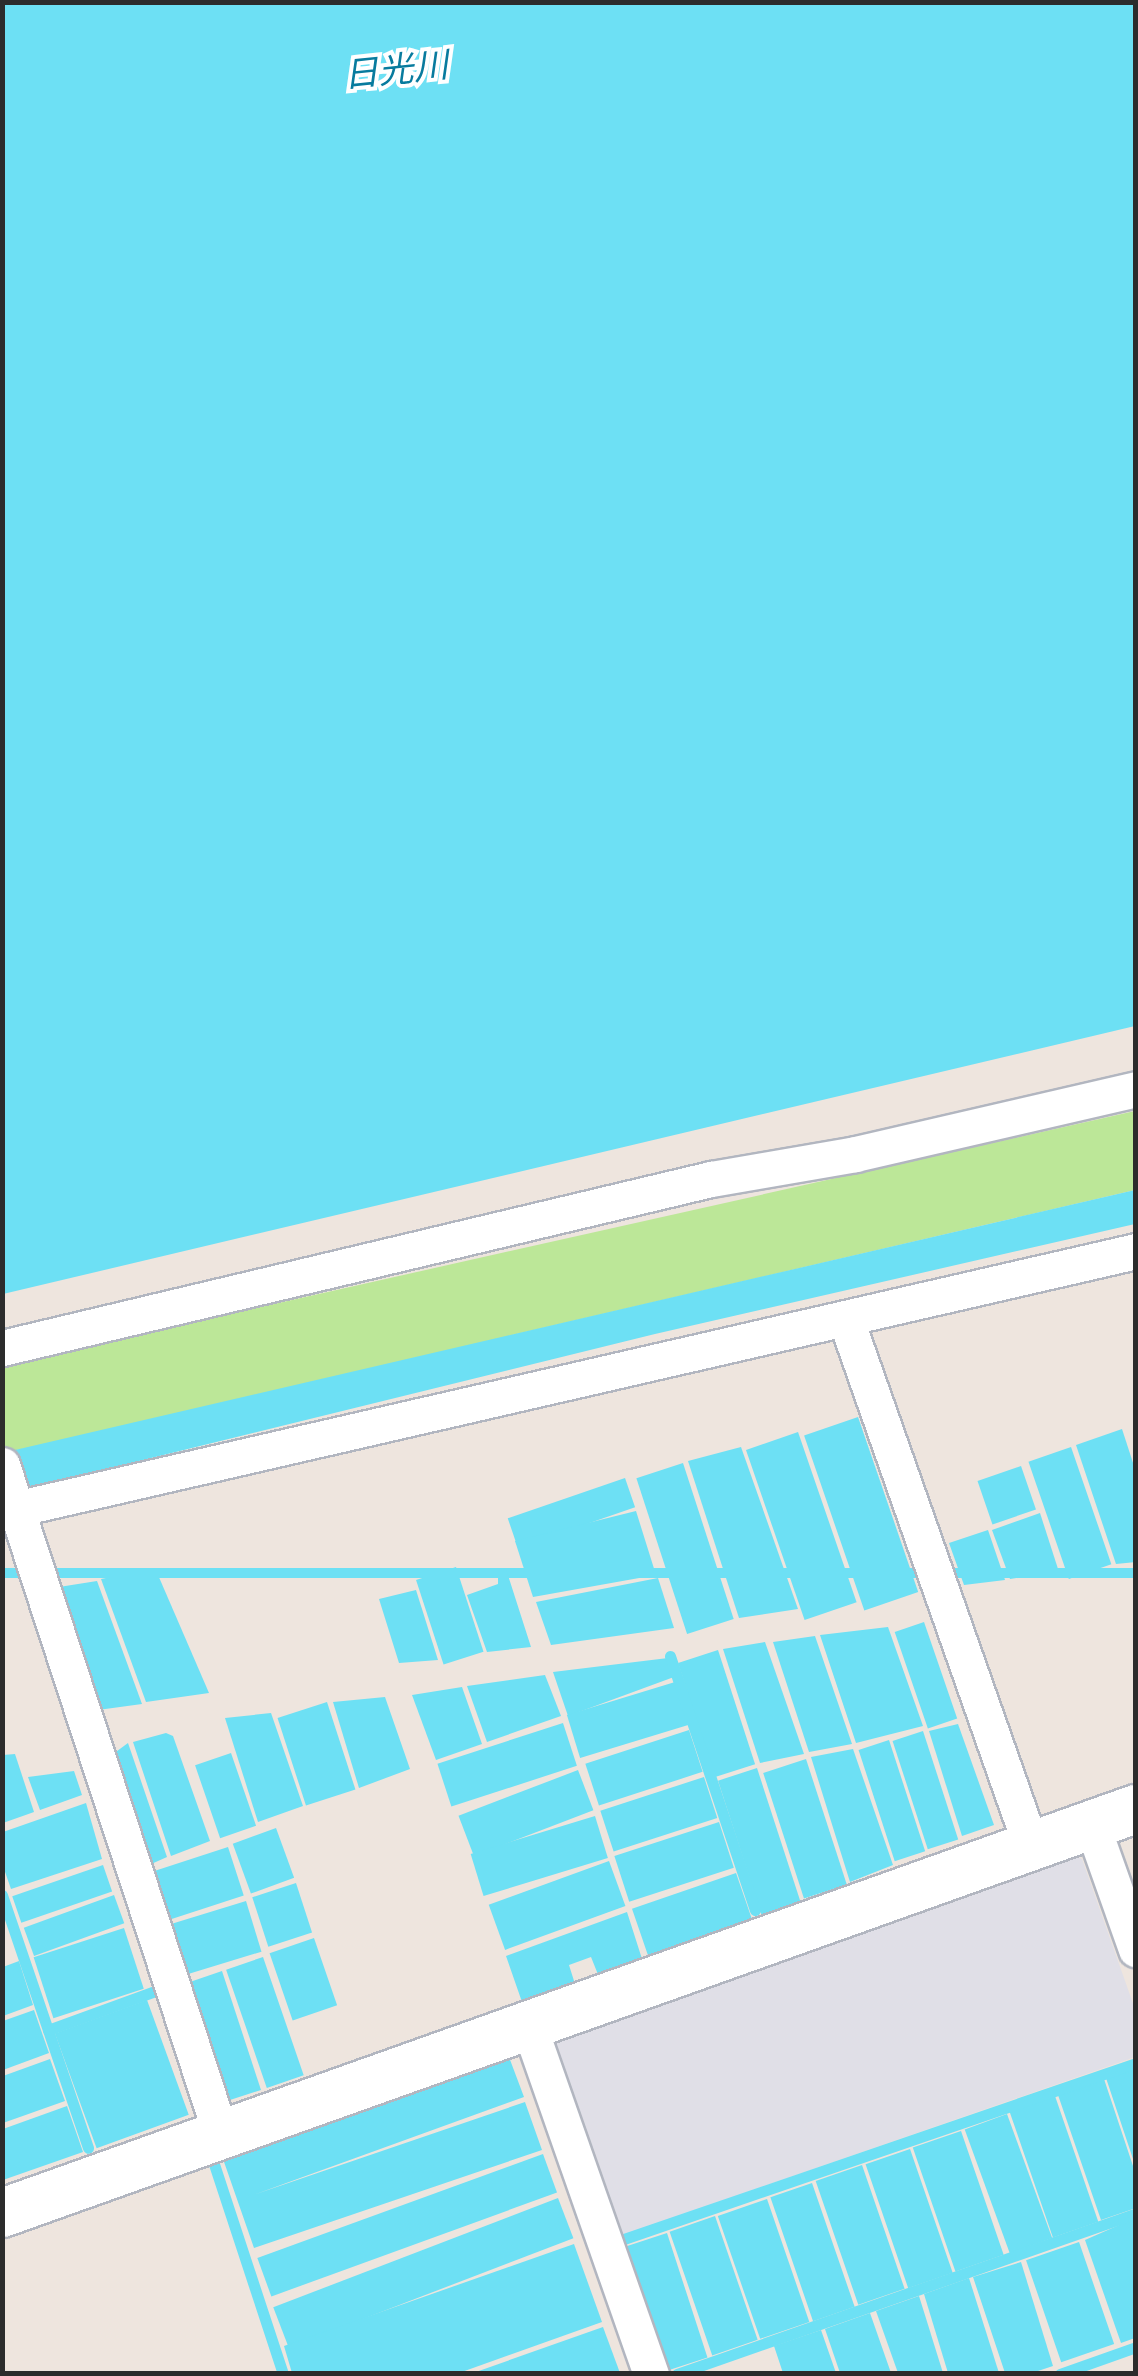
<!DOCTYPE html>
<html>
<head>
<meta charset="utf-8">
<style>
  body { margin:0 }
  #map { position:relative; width:1138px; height:2376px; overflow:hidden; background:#eee5de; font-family:"Sofia Sans Condensed","Noto Sans JP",sans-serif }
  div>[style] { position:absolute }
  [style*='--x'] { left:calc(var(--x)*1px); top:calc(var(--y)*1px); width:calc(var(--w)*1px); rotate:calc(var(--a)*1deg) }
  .industrial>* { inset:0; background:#e0dfe7 }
  .green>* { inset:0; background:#bce798 }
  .water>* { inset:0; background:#6de0f4; transform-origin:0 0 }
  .stream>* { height:11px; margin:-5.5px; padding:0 5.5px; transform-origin:5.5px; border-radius:5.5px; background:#6de0f4 }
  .roads { filter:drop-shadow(2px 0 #b2b6c0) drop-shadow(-2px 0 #b2b6c0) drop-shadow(0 2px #b2b6c0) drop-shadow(0 -2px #b2b6c0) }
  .street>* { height:35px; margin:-17.5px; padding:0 17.5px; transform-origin:17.5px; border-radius:17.5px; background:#fff }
  .secondary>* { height:48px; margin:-24px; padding:0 24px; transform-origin:24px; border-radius:24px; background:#fff }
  span { translate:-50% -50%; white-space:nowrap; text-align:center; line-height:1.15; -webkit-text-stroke:8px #fff; paint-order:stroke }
  .water-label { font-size:35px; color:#087b9e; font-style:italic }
  .frame { position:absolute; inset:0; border:5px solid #2c2c2c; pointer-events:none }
</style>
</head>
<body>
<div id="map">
  <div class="industrial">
    <div style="clip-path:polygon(1067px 1851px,1082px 1859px,1136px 2012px,1135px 2057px,612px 2239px,544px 2043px)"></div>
  </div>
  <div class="green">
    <div style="clip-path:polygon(1135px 1111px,1135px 1190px,32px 1447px,6px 1452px,2px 1441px,2px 1365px)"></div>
  </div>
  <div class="water">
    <div style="clip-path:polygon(2px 3px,1135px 3px,1135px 1026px,3px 1294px)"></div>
    <div style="clip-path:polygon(1135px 1190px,1135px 1224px,655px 1334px,29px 1488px,2px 1453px)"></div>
    <div style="left:858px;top:1417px;width:185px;height:57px;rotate:71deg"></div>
    <div style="clip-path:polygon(1122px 1429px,1135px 1469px,1136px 1562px,1116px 1564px,1076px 1445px)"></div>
    <div style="left:798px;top:1432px;width:180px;height:55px;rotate:71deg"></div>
    <div style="clip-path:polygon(741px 1447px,798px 1609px,739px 1618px,688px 1461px)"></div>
    <div style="left:1071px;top:1447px;width:124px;height:45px;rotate:71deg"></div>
    <div style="left:683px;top:1463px;width:164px;height:49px;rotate:72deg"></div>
    <div style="left:1021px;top:1466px;width:46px;height:46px;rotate:71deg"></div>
    <div style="left:625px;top:1478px;width:31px;height:124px;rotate:71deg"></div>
    <div style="clip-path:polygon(636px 1511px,656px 1575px,533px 1597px,515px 1541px)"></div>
    <div style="clip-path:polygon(1040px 1513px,1059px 1572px,1010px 1579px,992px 1530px)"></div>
    <div style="clip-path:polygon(988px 1530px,1005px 1580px,964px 1585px,949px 1543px)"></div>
    <div style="left:456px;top:1567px;width:89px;height:42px;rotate:72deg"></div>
    <div style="clip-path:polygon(155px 1568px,209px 1693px,146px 1702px,101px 1579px)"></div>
    <div style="left:1135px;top:1568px;width:10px;height:1144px;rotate:90deg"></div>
    <div style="clip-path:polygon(506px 1569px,531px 1647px,487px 1652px,467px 1595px,498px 1584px,498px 1570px)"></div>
    <div style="clip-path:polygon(658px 1578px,674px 1628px,551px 1645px,536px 1602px)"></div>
    <div style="clip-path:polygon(97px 1581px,142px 1704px,98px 1710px,59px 1587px)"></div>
    <div style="clip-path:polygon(416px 1590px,438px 1660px,399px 1663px,379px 1599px)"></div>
    <div style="left:924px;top:1622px;width:102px;height:31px;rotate:71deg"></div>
    <div style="clip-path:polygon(888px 1627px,923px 1726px,856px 1743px,820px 1635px)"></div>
    <div style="clip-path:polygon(815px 1636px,852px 1744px,809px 1752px,773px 1642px)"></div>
    <div style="clip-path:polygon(765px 1642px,804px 1754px,760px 1763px,723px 1649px)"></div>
    <div style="left:718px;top:1650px;width:120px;height:42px;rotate:72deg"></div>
    <div style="clip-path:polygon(668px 1658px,674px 1677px,568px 1716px,553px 1672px)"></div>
    <div style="clip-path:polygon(545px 1675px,561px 1716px,487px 1742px,467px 1686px)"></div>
    <div style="left:675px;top:1682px;width:45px;height:113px;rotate:73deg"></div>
    <div style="clip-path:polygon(462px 1687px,482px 1744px,436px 1760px,412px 1695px)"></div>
    <div style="clip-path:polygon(385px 1697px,410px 1769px,359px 1788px,333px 1702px)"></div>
    <div style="left:327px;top:1702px;width:92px;height:52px;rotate:72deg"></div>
    <div style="clip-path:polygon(271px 1713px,303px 1806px,258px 1822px,225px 1718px)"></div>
    <div style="left:563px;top:1723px;width:45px;height:132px;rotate:72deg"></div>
    <div style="clip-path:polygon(958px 1724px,994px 1825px,962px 1836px,929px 1731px)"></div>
    <div style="left:689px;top:1730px;width:44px;height:109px;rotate:72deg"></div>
    <div style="left:923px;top:1731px;width:114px;height:32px;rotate:72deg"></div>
    <div style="clip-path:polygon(166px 1733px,173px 1736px,210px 1841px,171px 1856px,133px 1742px)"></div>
    <div style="left:889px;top:1740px;width:117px;height:32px;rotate:72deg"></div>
    <div style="clip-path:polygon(128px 1743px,167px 1857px,149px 1865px,113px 1754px)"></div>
    <div style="clip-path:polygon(853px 1749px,893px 1865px,850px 1882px,811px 1757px)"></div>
    <div style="left:231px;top:1753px;width:77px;height:38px;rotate:71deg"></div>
    <div style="clip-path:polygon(15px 1754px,34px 1812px,3px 1823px,3px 1755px)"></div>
    <div style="left:806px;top:1759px;width:132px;height:45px;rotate:72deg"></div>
    <div style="left:757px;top:1768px;width:142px;height:41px;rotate:72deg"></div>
    <div style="left:578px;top:1770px;width:43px;height:128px;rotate:69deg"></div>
    <div style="clip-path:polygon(74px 1771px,82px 1795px,40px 1810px,28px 1777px)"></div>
    <div style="left:704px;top:1777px;width:43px;height:109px;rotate:72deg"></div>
    <div style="clip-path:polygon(86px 1803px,102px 1859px,11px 1889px,3px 1866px,3px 1832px)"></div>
    <div style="left:595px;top:1816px;width:44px;height:130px;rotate:73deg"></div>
    <div style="left:719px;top:1822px;width:48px;height:110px;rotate:72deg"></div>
    <div style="left:276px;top:1828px;width:53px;height:46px;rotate:70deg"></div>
    <div style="left:228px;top:1847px;width:51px;height:79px;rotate:72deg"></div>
    <div style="left:609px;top:1861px;width:48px;height:128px;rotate:70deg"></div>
    <div style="left:103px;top:1865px;width:28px;height:96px;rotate:71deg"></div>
    <div style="left:736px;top:1873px;width:53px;height:110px;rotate:71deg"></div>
    <div style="left:296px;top:1883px;width:52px;height:46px;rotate:72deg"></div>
    <div style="left:114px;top:1895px;width:30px;height:96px;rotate:70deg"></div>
    <div style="left:246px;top:1901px;width:53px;height:80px;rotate:73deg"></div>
    <div style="clip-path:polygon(627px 1912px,643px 1962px,599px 1977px,591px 1957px,569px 1965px,575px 1984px,522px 2002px,506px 1956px)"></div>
    <div style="left:124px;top:1928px;width:64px;height:95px;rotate:72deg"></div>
    <div style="left:314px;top:1938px;width:71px;height:47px;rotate:71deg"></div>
    <div style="left:263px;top:1957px;width:125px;height:39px;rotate:71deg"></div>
    <div style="clip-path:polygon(19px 1961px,33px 2005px,3px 2016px,3px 1967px)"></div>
    <div style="clip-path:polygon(222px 1971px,261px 2090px,230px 2100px,223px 2096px,187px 1983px)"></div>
    <div style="left:147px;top:2000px;width:122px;height:98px;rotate:70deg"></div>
    <div style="clip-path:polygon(34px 2010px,49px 2053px,3px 2070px,3px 2021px)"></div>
    <div style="clip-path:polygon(509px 2057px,524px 2097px,256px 2194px,525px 2102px,542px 2150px,254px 2248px,223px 2159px)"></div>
    <div style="clip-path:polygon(50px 2059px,65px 2101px,3px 2123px,3px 2076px)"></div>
    <div style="clip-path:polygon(1135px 2068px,1136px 2068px,1135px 2165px,1106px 2078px)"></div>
    <div style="clip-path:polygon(1104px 2079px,1135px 2172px,1136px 2208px,1101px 2220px,1058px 2095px)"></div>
    <div style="left:1055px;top:2096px;width:133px;height:48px;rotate:71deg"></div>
    <div style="clip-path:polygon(67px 2106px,83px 2152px,3px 2180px,3px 2129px)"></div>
    <div style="left:1007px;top:2114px;width:132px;height:45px;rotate:70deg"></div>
    <div style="left:961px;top:2131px;width:131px;height:51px;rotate:71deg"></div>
    <div style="left:910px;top:2149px;width:131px;height:47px;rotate:71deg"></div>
    <div style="left:543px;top:2154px;width:41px;height:304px;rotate:70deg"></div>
    <div style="left:862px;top:2165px;width:131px;height:49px;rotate:71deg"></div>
    <div style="left:812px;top:2183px;width:131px;height:44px;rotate:71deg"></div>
    <div style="left:558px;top:2198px;width:43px;height:305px;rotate:69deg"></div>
    <div style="left:767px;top:2199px;width:130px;height:52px;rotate:71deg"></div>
    <div style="left:715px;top:2216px;width:131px;height:48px;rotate:71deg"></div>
    <div style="clip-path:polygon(1135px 2218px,1135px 2338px,1121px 2343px,1085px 2240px)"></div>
    <div style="left:667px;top:2233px;width:131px;height:49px;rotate:72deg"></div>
    <div style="left:1079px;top:2242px;width:108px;height:56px;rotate:71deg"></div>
    <div style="clip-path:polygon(574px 2244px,602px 2322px,459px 2373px,292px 2373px,284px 2346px)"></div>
    <div style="clip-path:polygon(1021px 2262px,1053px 2366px,1032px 2373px,1005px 2373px,973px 2277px)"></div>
    <div style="clip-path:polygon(969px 2278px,999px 2373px,948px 2373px,924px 2294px)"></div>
    <div style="clip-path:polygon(919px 2296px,943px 2373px,898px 2373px,876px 2311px)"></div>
    <div style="clip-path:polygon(870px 2313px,891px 2373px,840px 2373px,825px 2329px)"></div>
    <div style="clip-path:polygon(603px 2327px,620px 2373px,473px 2373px)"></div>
    <div style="clip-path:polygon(821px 2330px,836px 2373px,783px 2373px,774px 2346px)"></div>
  </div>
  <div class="stream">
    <div style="--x:670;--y:1656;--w:268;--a:71.5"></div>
    <div style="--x:2;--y:1895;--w:267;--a:71.2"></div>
    <div style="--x:48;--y:2030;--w:114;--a:-20"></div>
    <div style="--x:213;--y:2161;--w:224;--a:71.8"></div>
    <div style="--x:618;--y:2241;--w:548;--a:-18.96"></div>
    <div style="--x:677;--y:2374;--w:486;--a:-19.3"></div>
    <div style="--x:1060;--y:2374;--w:81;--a:-19.6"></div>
  </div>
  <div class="roads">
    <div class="street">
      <div style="--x:846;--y:1320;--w:558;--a:70.62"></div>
      <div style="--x:2;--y:1348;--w:729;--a:-13.41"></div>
      <div style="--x:711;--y:1179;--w:146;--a:-9.8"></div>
      <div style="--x:855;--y:1154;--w:288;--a:-13"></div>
      <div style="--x:2;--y:1465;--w:705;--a:71.9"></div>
      <div style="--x:2;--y:1512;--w:1164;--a:-12.96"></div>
      <div style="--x:1092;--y:1825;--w:132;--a:70.5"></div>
      <div style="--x:529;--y:2026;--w:369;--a:70.7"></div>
    </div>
    <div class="secondary">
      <div style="--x:2;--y:2213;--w:1204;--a:-19.61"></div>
    </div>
  </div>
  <div class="water-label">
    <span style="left:396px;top:72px;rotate:-6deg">日光川</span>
  </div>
  <div class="frame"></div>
</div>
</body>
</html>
